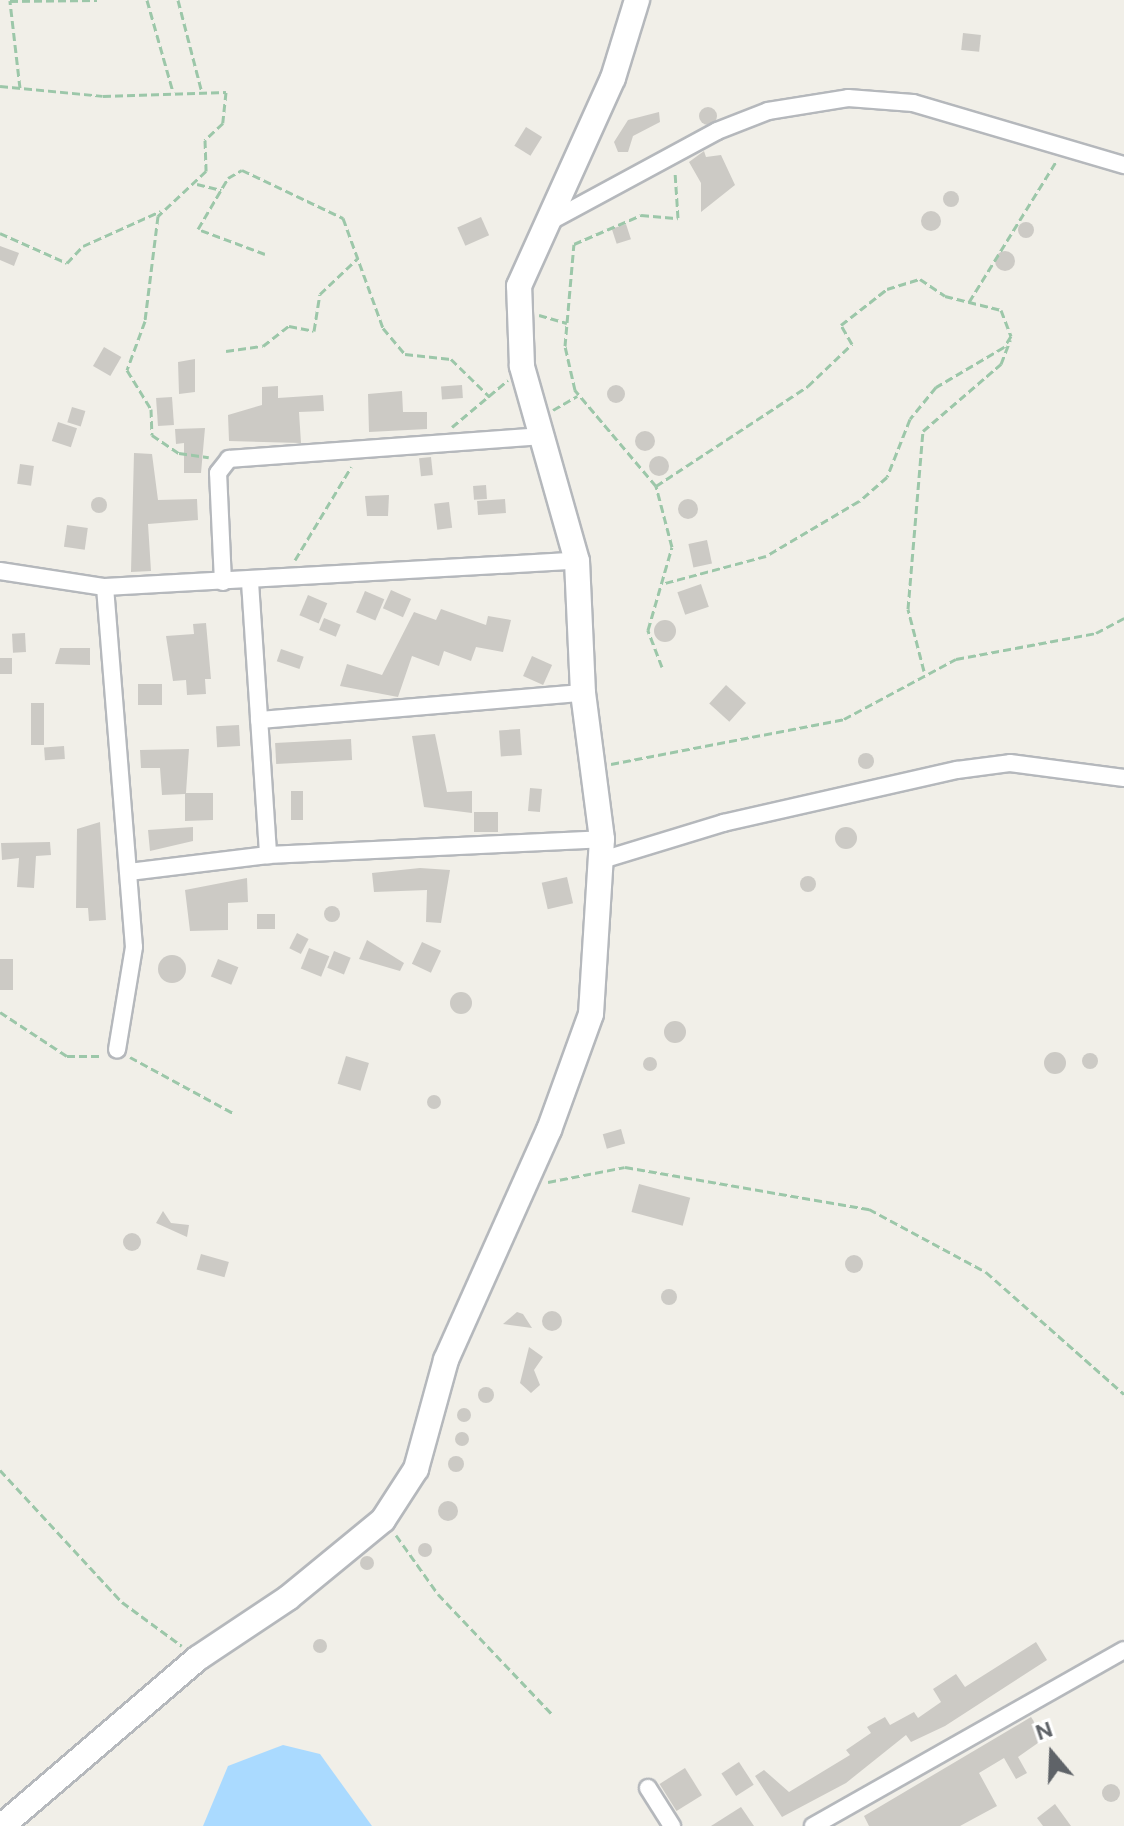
<!DOCTYPE html>
<html>
<head>
<meta charset="utf-8">
<style>
  body { margin:0 }
  #map { position:relative; width:1124px; height:1826px; overflow:hidden; background:#f1efe8; font-family:"DM Sans",sans-serif }
  div>[style] { position:absolute }
  [style*='--x'] { left:calc(var(--x)*1px); top:calc(var(--y)*1px); width:calc(var(--w)*1px); rotate:calc(var(--a)*1deg) }
  .water>* { inset:0; background:#aadaff }
  .building>* { inset:0; background:#cccac5; transform-origin:0 0 }
  .round { border-radius:50% }
  .path>* { height:3px; margin-top:-1.5px; transform-origin:0; background:repeating-linear-gradient(90deg,#9cc7a9 0 8px,transparent 0 12px) }
  .roads { filter:drop-shadow(2px 0 #b5b8bc) drop-shadow(-2px 0 #b5b8bc) drop-shadow(0 2px #b5b8bc) drop-shadow(0 -2px #b5b8bc) }
  .minor>* { height:16px; margin:-8px; padding:0 8px; transform-origin:8px; border-radius:8px; background:#fff }
  .secondary>* { height:24px; margin:-12px; padding:0 12px; transform-origin:12px; border-radius:12px; background:#fff }
  span { translate:-50% -50%; white-space:nowrap; text-align:center; line-height:1.15; -webkit-text-stroke:7px #fff; paint-order:stroke }
  .north { position:absolute; left:1012px; top:1714px; width:80px; height:80px; -webkit-text-stroke:6px #fff; paint-order:stroke; rotate:341deg; font-size:22px; font-weight:700; line-height:32px; text-align:center; color:#5f6368 }
  .north::after { content:''; display:block; margin:auto; width:28px; height:36px; background:#5f6368; clip-path:polygon(50% 0,100% 100%,50% 72%,0 100%) }
</style>
</head>
<body>
<div id="map">
  <div class="water">
    <div style="clip-path:polygon(283px 1745px,320px 1754px,372px 1826px,203px 1826px,228px 1766px)"></div>
  </div>
  <div class="building">
    <div style="left:963px;top:33px;width:18px;height:17px;rotate:6deg"></div>
    <div class="round" style="left:699px;top:107px;width:18px;height:18px"></div>
    <div style="clip-path:polygon(659px 112px,660px 122px,633px 136px,628px 152px,618px 152px,614px 142px,628px 120px)"></div>
    <div style="left:526px;top:127px;width:19px;height:22px;rotate:32deg"></div>
    <div style="clip-path:polygon(704px 151px,706px 157px,721px 155px,735px 185px,701px 212px,701px 183px,689px 162px)"></div>
    <div class="round" style="left:943px;top:191px;width:16px;height:16px"></div>
    <div class="round" style="left:921px;top:211px;width:20px;height:20px"></div>
    <div style="left:481px;top:217px;width:20px;height:26px;rotate:66deg"></div>
    <div class="round" style="left:1018px;top:222px;width:16px;height:16px"></div>
    <div style="left:626px;top:224px;width:16px;height:15px;rotate:72deg"></div>
    <div style="clip-path:polygon(0 246px,19px 253px,14px 266px,0 260px)"></div>
    <div class="round" style="left:995px;top:251px;width:20px;height:20px"></div>
    <div style="left:104px;top:347px;width:20px;height:22px;rotate:30deg"></div>
    <div style="clip-path:polygon(195px 359px,195px 392px,179px 394px,178px 362px)"></div>
    <div class="round" style="left:607px;top:385px;width:18px;height:18px"></div>
    <div style="left:462px;top:385px;width:13px;height:21px;rotate:86deg"></div>
    <div style="clip-path:polygon(278px 386px,278px 398px,323px 395px,324px 411px,299px 412px,301px 443px,229px 441px,228px 415px,262px 405px,262px 387px)"></div>
    <div style="clip-path:polygon(402px 391px,403px 412px,427px 412px,427px 429px,369px 432px,368px 394px)"></div>
    <div style="left:172px;top:397px;width:28px;height:16px;rotate:86deg"></div>
    <div style="left:72px;top:407px;width:14px;height:16px;rotate:17deg"></div>
    <div style="left:58px;top:422px;width:20px;height:20px;rotate:18deg"></div>
    <div style="clip-path:polygon(205px 428px,201px 473px,184px 473px,184px 443px,176px 444px,175px 429px)"></div>
    <div class="round" style="left:635px;top:431px;width:20px;height:20px"></div>
    <div style="clip-path:polygon(134px 453px,152px 454px,158px 500px,197px 499px,198px 520px,148px 524px,151px 571px,131px 572px)"></div>
    <div class="round" style="left:649px;top:456px;width:20px;height:20px"></div>
    <div style="left:431px;top:457px;width:18px;height:12px;rotate:84deg"></div>
    <div style="left:20px;top:464px;width:14px;height:20px;rotate:8deg"></div>
    <div style="left:486px;top:485px;width:14px;height:13px;rotate:86deg"></div>
    <div style="clip-path:polygon(389px 495px,388px 516px,367px 516px,365px 496px)"></div>
    <div class="round" style="left:91px;top:497px;width:16px;height:16px"></div>
    <div class="round" style="left:678px;top:499px;width:20px;height:20px"></div>
    <div style="left:505px;top:499px;width:14px;height:28px;rotate:86deg"></div>
    <div style="left:449px;top:502px;width:26px;height:15px;rotate:83deg"></div>
    <div style="left:67px;top:525px;width:21px;height:22px;rotate:8deg"></div>
    <div style="left:707px;top:540px;width:24px;height:19px;rotate:78deg"></div>
    <div style="left:701px;top:584px;width:24px;height:25px;rotate:71deg"></div>
    <div style="left:391px;top:590px;width:22px;height:20px;rotate:24deg"></div>
    <div style="left:365px;top:591px;width:21px;height:23px;rotate:23deg"></div>
    <div style="left:308px;top:595px;width:21px;height:22px;rotate:23deg"></div>
    <div style="clip-path:polygon(441px 609px,486px 625px,488px 616px,511px 620px,503px 652px,476px 647px,471px 661px,444px 651px,439px 666px,412px 656px,398px 697px,340px 686px,347px 664px,382px 675px,414px 612px,436px 620px)"></div>
    <div style="left:324px;top:618px;width:18px;height:13px;rotate:22deg"></div>
    <div class="round" style="left:654px;top:620px;width:22px;height:22px"></div>
    <div style="clip-path:polygon(206px 623px,211px 679px,205px 679px,206px 694px,187px 695px,186px 680px,173px 681px,166px 636px,194px 634px,193px 624px)"></div>
    <div style="left:25px;top:633px;width:19px;height:13px;rotate:87deg"></div>
    <div style="clip-path:polygon(60px 648px,90px 648px,90px 665px,55px 664px)"></div>
    <div style="left:281px;top:649px;width:24px;height:13px;rotate:19deg"></div>
    <div style="left:532px;top:656px;width:22px;height:22px;rotate:24deg"></div>
    <div style="left:0;top:658px;width:12px;height:16px"></div>
    <div style="left:138px;top:684px;width:24px;height:21px"></div>
    <div style="left:726px;top:685px;width:27px;height:25px;rotate:42deg"></div>
    <div style="left:31px;top:703px;width:13px;height:42px"></div>
    <div style="left:239px;top:725px;width:21px;height:23px;rotate:87deg"></div>
    <div style="left:520px;top:729px;width:26px;height:21px;rotate:86deg"></div>
    <div style="clip-path:polygon(435px 734px,447px 792px,472px 791px,472px 813px,424px 807px,412px 736px)"></div>
    <div style="left:351px;top:739px;width:21px;height:76px;rotate:87deg"></div>
    <div style="left:64px;top:746px;width:13px;height:20px;rotate:86deg"></div>
    <div style="clip-path:polygon(189px 749px,186px 793px,213px 793px,213px 820px,185px 821px,185px 794px,162px 795px,160px 768px,141px 768px,140px 750px)"></div>
    <div class="round" style="left:858px;top:753px;width:16px;height:16px"></div>
    <div style="left:530px;top:788px;width:12px;height:23px;rotate:5deg"></div>
    <div style="left:291px;top:791px;width:12px;height:29px"></div>
    <div style="left:474px;top:812px;width:24px;height:20px"></div>
    <div style="clip-path:polygon(100px 822px,106px 920px,89px 921px,88px 908px,76px 908px,77px 829px)"></div>
    <div style="clip-path:polygon(193px 827px,193px 841px,150px 851px,148px 830px)"></div>
    <div class="round" style="left:835px;top:827px;width:22px;height:22px"></div>
    <div style="clip-path:polygon(50px 842px,51px 855px,36px 856px,34px 888px,17px 887px,19px 858px,2px 860px,1px 843px)"></div>
    <div style="clip-path:polygon(420px 868px,450px 870px,441px 923px,426px 922px,427px 890px,374px 892px,372px 873px)"></div>
    <div class="round" style="left:800px;top:876px;width:16px;height:16px"></div>
    <div style="left:567px;top:877px;width:27px;height:26px;rotate:77deg"></div>
    <div style="clip-path:polygon(247px 878px,248px 902px,228px 903px,228px 930px,190px 931px,185px 890px)"></div>
    <div class="round" style="left:324px;top:906px;width:16px;height:16px"></div>
    <div style="left:275px;top:914px;width:15px;height:18px;rotate:90deg"></div>
    <div style="left:297px;top:933px;width:13px;height:17px;rotate:27deg"></div>
    <div style="clip-path:polygon(367px 940px,404px 963px,400px 971px,359px 959px)"></div>
    <div style="left:422px;top:942px;width:21px;height:24px;rotate:25deg"></div>
    <div style="left:309px;top:948px;width:22px;height:22px;rotate:22deg"></div>
    <div style="left:334px;top:951px;width:18px;height:18px;rotate:22deg"></div>
    <div class="round" style="left:158px;top:955px;width:28px;height:28px"></div>
    <div style="left:0;top:959px;width:13px;height:31px"></div>
    <div style="left:218px;top:959px;width:22px;height:19px;rotate:22deg"></div>
    <div class="round" style="left:450px;top:992px;width:22px;height:22px"></div>
    <div class="round" style="left:664px;top:1021px;width:22px;height:22px"></div>
    <div class="round" style="left:1044px;top:1052px;width:22px;height:22px"></div>
    <div class="round" style="left:1082px;top:1053px;width:16px;height:16px"></div>
    <div style="left:346px;top:1056px;width:24px;height:29px;rotate:17deg"></div>
    <div class="round" style="left:643px;top:1057px;width:14px;height:14px"></div>
    <div class="round" style="left:427px;top:1095px;width:14px;height:14px"></div>
    <div style="left:621px;top:1129px;width:15px;height:19px;rotate:74deg"></div>
    <div style="left:639px;top:1184px;width:53px;height:29px;rotate:15deg"></div>
    <div style="clip-path:polygon(163px 1211px,171px 1223px,189px 1225px,187px 1237px,156px 1223px)"></div>
    <div class="round" style="left:123px;top:1233px;width:18px;height:18px"></div>
    <div style="left:201px;top:1254px;width:29px;height:16px;rotate:16deg"></div>
    <div class="round" style="left:845px;top:1255px;width:18px;height:18px"></div>
    <div class="round" style="left:661px;top:1289px;width:16px;height:16px"></div>
    <div class="round" style="left:542px;top:1311px;width:20px;height:20px"></div>
    <div style="clip-path:polygon(517px 1312px,523px 1314px,532px 1328px,503px 1324px)"></div>
    <div style="clip-path:polygon(529px 1347px,543px 1357px,534px 1370px,540px 1385px,531px 1393px,520px 1383px)"></div>
    <div class="round" style="left:478px;top:1387px;width:16px;height:16px"></div>
    <div class="round" style="left:457px;top:1408px;width:14px;height:14px"></div>
    <div class="round" style="left:455px;top:1432px;width:14px;height:14px"></div>
    <div class="round" style="left:448px;top:1456px;width:16px;height:16px"></div>
    <div class="round" style="left:438px;top:1501px;width:20px;height:20px"></div>
    <div class="round" style="left:418px;top:1543px;width:14px;height:14px"></div>
    <div class="round" style="left:360px;top:1556px;width:14px;height:14px"></div>
    <div class="round" style="left:313px;top:1639px;width:14px;height:14px"></div>
    <div style="clip-path:polygon(1036px 1642px,1047px 1660px,945px 1726px,911px 1742px,906px 1735px,846px 1783px,782px 1817px,755px 1776px,764px 1770px,789px 1792px,850px 1755px,846px 1750px,871px 1733px,867px 1727px,885px 1717px,890px 1725px,914px 1712px,918px 1718px,941px 1702px,933px 1689px,956px 1674px,965px 1687px)"></div>
    <div style="clip-path:polygon(1031px 1717px,1045px 1738px,1018px 1757px,1027px 1773px,1016px 1779px,1004px 1758px,979px 1773px,997px 1806px,960px 1826px,869px 1826px,864px 1816px)"></div>
    <div style="left:739px;top:1762px;width:27px;height:21px;rotate:57deg"></div>
    <div style="left:685px;top:1768px;width:32px;height:30px;rotate:58deg"></div>
    <div class="round" style="left:1102px;top:1784px;width:18px;height:18px"></div>
    <div style="clip-path:polygon(1055px 1804px,1071px 1826px,1043px 1826px,1037px 1818px)"></div>
    <div style="clip-path:polygon(741px 1807px,754px 1826px,711px 1826px)"></div>
  </div>
  <div class="path">
    <div style="--x:147;--y:0;--w:96;--a:74.2"></div>
    <div style="--x:178;--y:0;--w:96;--a:75.5"></div>
    <div style="--x:0;--y:86;--w:103;--a:5.5"></div>
    <div style="--x:103;--y:96;--w:123;--a:-1.9"></div>
    <div style="--x:226;--y:92;--w:31;--a:96"></div>
    <div style="--x:223;--y:123;--w:25;--a:137"></div>
    <div style="--x:205;--y:140;--w:31;--a:88"></div>
    <div style="--x:206;--y:171;--w:66;--a:136.8"></div>
    <div style="--x:158;--y:216;--w:106;--a:97.1"></div>
    <div style="--x:145;--y:321;--w:52;--a:110.2"></div>
    <div style="--x:127;--y:370;--w:46;--a:58.4"></div>
    <div style="--x:151;--y:409;--w:26;--a:88"></div>
    <div style="--x:152;--y:435;--w:32;--a:34"></div>
    <div style="--x:179;--y:453;--w:30;--a:8"></div>
    <div style="--x:20;--y:88;--w:88;--a:-96.6"></div>
    <div style="--x:10;--y:1;--w:87;--a:-0.7"></div>
    <div style="--x:197;--y:184;--w:25;--a:14"></div>
    <div style="--x:0;--y:233;--w:73;--a:24.1"></div>
    <div style="--x:67;--y:263;--w:23;--a:-47"></div>
    <div style="--x:83;--y:246;--w:85;--a:-24.2"></div>
    <div style="--x:265;--y:254;--w:72;--a:-159.5"></div>
    <div style="--x:198;--y:229;--w:59;--a:-59.5"></div>
    <div style="--x:228;--y:178;--w:16;--a:-30"></div>
    <div style="--x:242;--y:170;--w:112;--a:25.4"></div>
    <div style="--x:343;--y:218;--w:117;--a:70"></div>
    <div style="--x:383;--y:328;--w:34;--a:50"></div>
    <div style="--x:405;--y:354;--w:46;--a:6.2"></div>
    <div style="--x:451;--y:359;--w:54;--a:44.3"></div>
    <div style="--x:969;--y:302;--w:167;--a:-58.2"></div>
    <div style="--x:539;--y:315;--w:29;--a:16"></div>
    <div style="--x:226;--y:351;--w:37;--a:-8"></div>
    <div style="--x:263;--y:346;--w:33;--a:-38"></div>
    <div style="--x:289;--y:326;--w:25;--a:11"></div>
    <div style="--x:314;--y:331;--w:37;--a:-81"></div>
    <div style="--x:320;--y:294;--w:51;--a:-43.4"></div>
    <div style="--x:553;--y:410;--w:28;--a:-30"></div>
    <div style="--x:452;--y:427;--w:73;--a:-40"></div>
    <div style="--x:656;--y:486;--w:182;--a:-33.3"></div>
    <div style="--x:808;--y:386;--w:61;--a:-43.7"></div>
    <div style="--x:852;--y:344;--w:22;--a:-120"></div>
    <div style="--x:841;--y:325;--w:58;--a:-38"></div>
    <div style="--x:887;--y:289;--w:34;--a:-17"></div>
    <div style="--x:920;--y:279;--w:30;--a:34"></div>
    <div style="--x:945;--y:296;--w:58;--a:14"></div>
    <div style="--x:1001;--y:310;--w:28;--a:69"></div>
    <div style="--x:1011;--y:336;--w:13;--a:122"></div>
    <div style="--x:1004;--y:347;--w:79;--a:149.5"></div>
    <div style="--x:936;--y:387;--w:41;--a:129.1"></div>
    <div style="--x:910;--y:419;--w:62;--a:111.6"></div>
    <div style="--x:887;--y:477;--w:37;--a:139"></div>
    <div style="--x:859;--y:501;--w:108;--a:149.4"></div>
    <div style="--x:766;--y:556;--w:105;--a:165"></div>
    <div style="--x:295;--y:560;--w:109;--a:-58.9"></div>
    <div style="--x:662;--y:667;--w:40;--a:-111"></div>
    <div style="--x:648;--y:630;--w:86;--a:-73.9"></div>
    <div style="--x:672;--y:547;--w:63;--a:-104.7"></div>
    <div style="--x:656;--y:486;--w:126;--a:-130.2"></div>
    <div style="--x:575;--y:390;--w:45;--a:-102.8"></div>
    <div style="--x:565;--y:346;--w:102;--a:-85"></div>
    <div style="--x:574;--y:244;--w:73;--a:-23.4"></div>
    <div style="--x:641;--y:215;--w:37;--a:5"></div>
    <div style="--x:678;--y:218;--w:47;--a:-93.7"></div>
    <div style="--x:924;--y:671;--w:64;--a:-104.5"></div>
    <div style="--x:908;--y:609;--w:179;--a:-85.2"></div>
    <div style="--x:923;--y:431;--w:103;--a:-40.7"></div>
    <div style="--x:1001;--y:364;--w:26;--a:-69"></div>
    <div style="--x:611;--y:764;--w:237;--a:-10.9"></div>
    <div style="--x:844;--y:719;--w:127;--a:-28.2"></div>
    <div style="--x:956;--y:659;--w:142;--a:-10.5"></div>
    <div style="--x:1096;--y:633;--w:32;--a:-28"></div>
    <div style="--x:0;--y:1012;--w:80;--a:33.3"></div>
    <div style="--x:67;--y:1056;--w:35;--a:0"></div>
    <div style="--x:130;--y:1057;--w:117;--a:28.5"></div>
    <div style="--x:548;--y:1182;--w:78;--a:-11"></div>
    <div style="--x:625;--y:1167;--w:248;--a:9.8"></div>
    <div style="--x:869;--y:1209;--w:133;--a:28.3"></div>
    <div style="--x:986;--y:1272;--w:184;--a:41.5"></div>
    <div style="--x:0;--y:1470;--w:180;--a:47.3"></div>
    <div style="--x:122;--y:1602;--w:74;--a:36.3"></div>
    <div style="--x:396;--y:1535;--w:72;--a:54.6"></div>
    <div style="--x:438;--y:1594;--w:167;--a:46.5"></div>
  </div>
  <div class="roads">
    <div class="minor">
      <div style="--x:549;--y:222;--w:191;--a:-28.4"></div>
      <div style="--x:717;--y:131;--w:55;--a:-21.4"></div>
      <div style="--x:768;--y:111;--w:81;--a:-9.2"></div>
      <div style="--x:848;--y:98;--w:65;--a:4.4"></div>
      <div style="--x:913;--y:103;--w:220;--a:16.4"></div>
      <div style="--x:0;--y:571;--w:106;--a:8.7"></div>
      <div style="--x:105;--y:587;--w:473;--a:-3.2"></div>
      <div style="--x:223;--y:582;--w:109;--a:-92.6"></div>
      <div style="--x:218;--y:473;--w:18;--a:-52"></div>
      <div style="--x:229;--y:459;--w:317;--a:-4.2"></div>
      <div style="--x:250;--y:582;--w:274;--a:86.2"></div>
      <div style="--x:105;--y:587;--w:361;--a:85.4"></div>
      <div style="--x:134;--y:947;--w:104;--a:99.4"></div>
      <div style="--x:259;--y:720;--w:325;--a:-4.8"></div>
      <div style="--x:602;--y:860;--w:127;--a:-17"></div>
      <div style="--x:723;--y:823;--w:240;--a:-12.8"></div>
      <div style="--x:957;--y:770;--w:53;--a:-7.5"></div>
      <div style="--x:1010;--y:763;--w:115;--a:7.5"></div>
      <div style="--x:129;--y:872;--w:140;--a:-7"></div>
      <div style="--x:268;--y:855;--w:334;--a:-2.7"></div>
      <div style="--x:648;--y:1788;--w:45;--a:57.7"></div>
      <div style="--x:813;--y:1826;--w:357;--a:-29.5"></div>
    </div>
    <div class="secondary">
      <div style="--x:2;--y:1826;--w:258;--a:-40.6"></div>
      <div style="--x:198;--y:1658;--w:108;--a:-33.7"></div>
      <div style="--x:288;--y:1598;--w:123;--a:-39.4"></div>
      <div style="--x:383;--y:1520;--w:61;--a:-57.1"></div>
      <div style="--x:416;--y:1469;--w:113;--a:-74.6"></div>
      <div style="--x:446;--y:1360;--w:252;--a:-65.9"></div>
      <div style="--x:549;--y:1130;--w:123;--a:-70.1"></div>
      <div style="--x:591;--y:1014;--w:175;--a:-86.4"></div>
      <div style="--x:602;--y:839;--w:147;--a:-97.4"></div>
      <div style="--x:583;--y:693;--w:132;--a:-92.6"></div>
      <div style="--x:577;--y:561;--w:203;--a:-105.8"></div>
      <div style="--x:522;--y:366;--w:80;--a:-92.1"></div>
      <div style="--x:519;--y:286;--w:228;--a:-65.7"></div>
      <div style="--x:613;--y:78;--w:82;--a:-72.9"></div>
    </div>
  </div>
  <div class="north">N</div>
</div>
</body>
</html>
